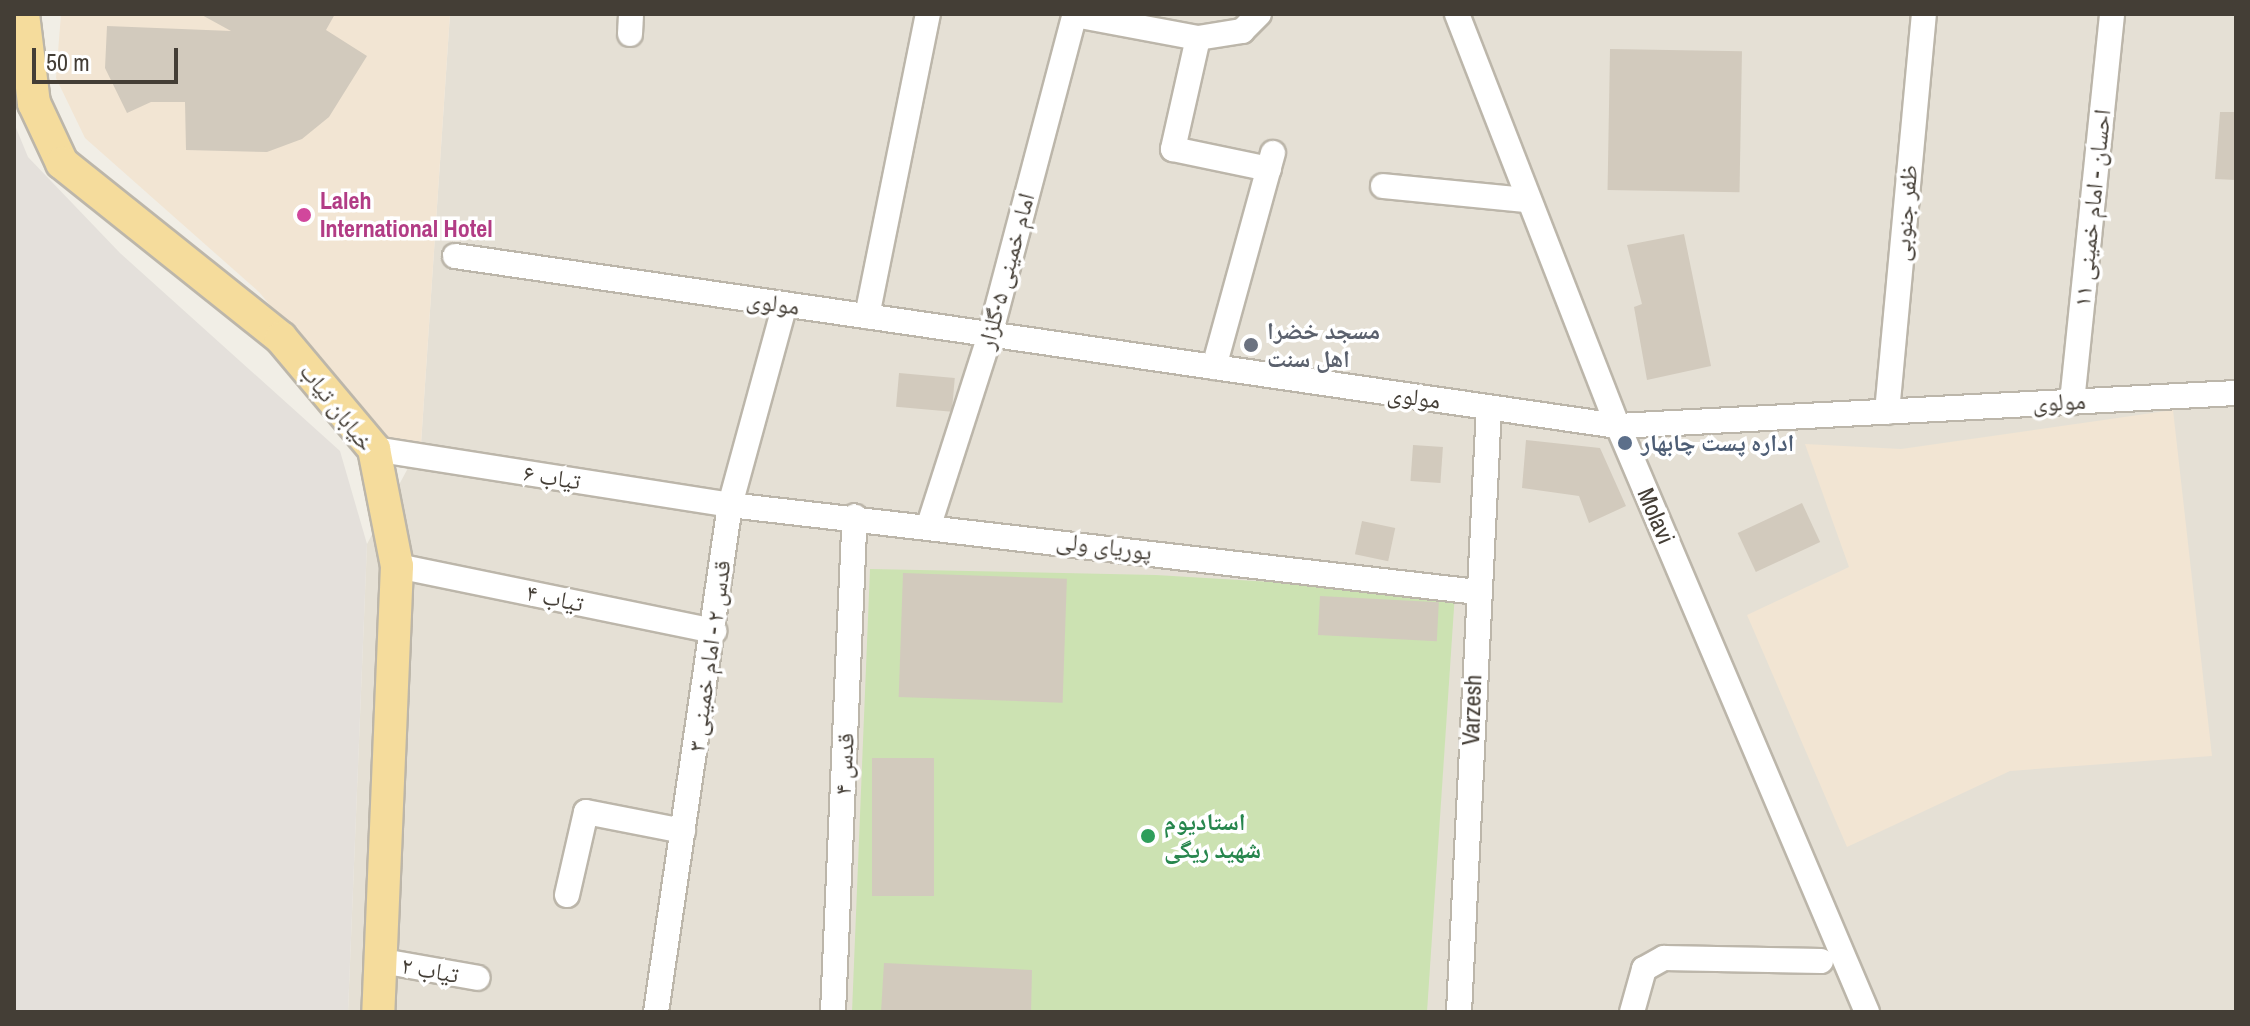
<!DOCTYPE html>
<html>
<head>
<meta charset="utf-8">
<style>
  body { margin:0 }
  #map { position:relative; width:2250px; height:1026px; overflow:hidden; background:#f1eee6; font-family:"Archivo Narrow","Noto Naskh Arabic",sans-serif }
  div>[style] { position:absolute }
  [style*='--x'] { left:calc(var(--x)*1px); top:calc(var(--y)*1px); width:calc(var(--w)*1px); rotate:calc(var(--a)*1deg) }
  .residential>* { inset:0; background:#e5e0d5 }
  .commercial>* { inset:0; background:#f2e5d3 }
  .industrial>* { inset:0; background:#e4e0db }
  .green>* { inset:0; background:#cce2b2 }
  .building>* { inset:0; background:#d2cabd; transform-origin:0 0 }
  .roads { filter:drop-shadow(2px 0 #bcb6aa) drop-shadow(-2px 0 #bcb6aa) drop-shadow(0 2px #bcb6aa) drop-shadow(0 -2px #bcb6aa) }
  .minor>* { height:24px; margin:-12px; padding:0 12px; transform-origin:12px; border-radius:12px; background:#fff }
  .major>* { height:32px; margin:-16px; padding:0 16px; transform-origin:16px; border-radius:16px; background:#f5dc9c }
  .dots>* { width:22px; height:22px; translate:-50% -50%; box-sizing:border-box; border:4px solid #fff; border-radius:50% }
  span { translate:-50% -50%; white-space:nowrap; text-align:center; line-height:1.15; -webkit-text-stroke:7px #fff; paint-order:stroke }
  .hotel-label { font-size:24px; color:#b23c85; font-weight:700 }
  .left { translate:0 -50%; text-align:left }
  .street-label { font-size:24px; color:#443e36 }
  .worship-label { font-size:24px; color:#5b616d; font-weight:700 }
  .service-label { font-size:24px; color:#4e5e75; font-weight:700 }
  .leisure-label { font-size:24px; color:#27864d; font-weight:700 }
  .frame { position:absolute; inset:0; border:16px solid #443e36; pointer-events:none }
  .scale { position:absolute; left:32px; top:48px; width:146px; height:36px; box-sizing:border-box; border:4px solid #443e36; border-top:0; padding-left:10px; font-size:24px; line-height:28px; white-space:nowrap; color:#443e36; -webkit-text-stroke:6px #fff; paint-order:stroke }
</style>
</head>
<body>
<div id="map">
  <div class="residential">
    <div style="clip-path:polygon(450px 14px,2236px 14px,2236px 1012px,348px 1012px,367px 544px,421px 444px)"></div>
  </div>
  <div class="commercial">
    <div style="clip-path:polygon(61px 14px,450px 14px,421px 444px,396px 456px,259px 292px,85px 138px,56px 78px)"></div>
    <div style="clip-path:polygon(2173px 410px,2212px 756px,2010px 771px,1847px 847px,1747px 615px,1849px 567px,1805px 444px,1901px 449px)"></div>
  </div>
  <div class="industrial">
    <div style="clip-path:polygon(14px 123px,28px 157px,120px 253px,340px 451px,367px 544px,348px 1012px,14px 1012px)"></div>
  </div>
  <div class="green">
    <div style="clip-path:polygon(870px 569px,1156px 575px,1455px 593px,1427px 1012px,852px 1012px)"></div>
  </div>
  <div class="building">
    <div style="clip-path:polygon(200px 14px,335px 14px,326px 30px,367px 56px,329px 117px,302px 139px,267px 152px,186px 150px,185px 102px,151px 102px,127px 113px,105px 68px,107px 26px,231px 31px)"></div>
    <div style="left:1610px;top:49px;width:132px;height:141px;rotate:1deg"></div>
    <div style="clip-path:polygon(2220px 112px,2236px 112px,2236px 180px,2215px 179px)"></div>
    <div style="clip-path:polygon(1684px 234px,1711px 366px,1647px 380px,1634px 307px,1642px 304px,1627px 245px)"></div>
    <div style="left:899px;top:373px;width:56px;height:34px;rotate:5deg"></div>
    <div style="clip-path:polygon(1526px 440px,1600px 448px,1626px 506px,1589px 523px,1579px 496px,1522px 488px)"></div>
    <div style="left:1413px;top:445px;width:30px;height:36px;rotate:4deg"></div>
    <div style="left:1802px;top:503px;width:43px;height:71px;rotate:65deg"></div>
    <div style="left:1362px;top:521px;width:34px;height:34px;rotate:12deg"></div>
    <div style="left:903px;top:573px;width:164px;height:124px;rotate:2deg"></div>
    <div style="left:1320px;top:596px;width:119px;height:39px;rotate:3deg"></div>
    <div style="left:872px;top:758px;width:62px;height:138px"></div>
    <div style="clip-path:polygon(884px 963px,1032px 970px,1031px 1012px,881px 1012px)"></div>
  </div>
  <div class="roads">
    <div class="minor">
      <div style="--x:1457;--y:14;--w:442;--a:68.7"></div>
      <div style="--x:1618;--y:426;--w:637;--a:66.98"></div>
      <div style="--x:1075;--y:15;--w:125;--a:10.6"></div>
      <div style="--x:1198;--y:38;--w:45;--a:-9"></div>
      <div style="--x:1242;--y:31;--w:24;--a:-45"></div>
      <div style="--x:630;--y:34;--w:20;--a:-87"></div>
      <div style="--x:1198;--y:38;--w:114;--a:102.7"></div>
      <div style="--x:1173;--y:149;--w:98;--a:11.8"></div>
      <div style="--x:1383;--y:186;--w:144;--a:5.6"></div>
      <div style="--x:455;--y:256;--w:1175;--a:8.32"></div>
      <div style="--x:1618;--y:426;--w:619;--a:-3.06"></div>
      <div style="--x:867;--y:316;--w:308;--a:-78.6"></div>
      <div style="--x:1214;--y:367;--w:222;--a:-74.6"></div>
      <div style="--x:2072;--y:402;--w:390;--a:-84.1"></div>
      <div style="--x:1887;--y:412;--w:400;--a:-84.7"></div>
      <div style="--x:374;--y:449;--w:360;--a:8.9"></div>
      <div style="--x:730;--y:505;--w:752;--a:6.64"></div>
      <div style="--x:929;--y:525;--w:200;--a:-72.2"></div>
      <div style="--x:990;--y:335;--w:332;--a:-75.2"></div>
      <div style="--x:397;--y:566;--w:324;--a:11.6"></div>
      <div style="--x:567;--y:895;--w:85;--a:-77.1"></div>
      <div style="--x:586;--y:812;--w:99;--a:11.1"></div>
      <div style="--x:382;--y:961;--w:97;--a:10"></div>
      <div style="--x:656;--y:1012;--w:512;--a:-81.7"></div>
      <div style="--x:730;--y:505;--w:208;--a:-74.7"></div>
      <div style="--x:833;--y:1012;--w:496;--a:-87.5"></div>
      <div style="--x:1459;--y:1012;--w:605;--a:-87.16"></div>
      <div style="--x:1632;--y:1012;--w:45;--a:-74.4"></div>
      <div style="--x:1644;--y:969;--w:23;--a:-29"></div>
      <div style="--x:1664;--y:958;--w:157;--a:1.1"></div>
    </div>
    <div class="major">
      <div style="--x:23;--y:14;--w:90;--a:83"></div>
      <div style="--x:34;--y:103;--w:66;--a:65"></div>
      <div style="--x:62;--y:163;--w:280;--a:38.6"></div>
      <div style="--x:281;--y:338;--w:145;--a:50"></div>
      <div style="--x:374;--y:449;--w:119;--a:78.9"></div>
      <div style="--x:397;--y:566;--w:446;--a:92.4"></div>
    </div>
  </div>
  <div class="dots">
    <div style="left:304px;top:215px;background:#d1479c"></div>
    <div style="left:1251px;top:345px;background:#6b7280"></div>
    <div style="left:1625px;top:443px;background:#5c6f8a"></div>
    <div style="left:1148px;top:836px;background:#2e9e5b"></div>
  </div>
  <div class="hotel-label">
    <span class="left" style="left:320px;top:215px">Laleh<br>International Hotel</span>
  </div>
  <div class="street-label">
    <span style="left:2092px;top:208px;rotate:-84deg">احسان - امام خمینی ۱۱</span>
    <span style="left:1905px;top:213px;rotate:-85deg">ظفر جنوبی</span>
    <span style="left:1006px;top:271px;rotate:-75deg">امام خمینی ۵-گلزار</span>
    <span style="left:773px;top:303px;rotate:8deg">مولوی</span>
    <span style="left:1414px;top:397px;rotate:8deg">مولوی</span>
    <span style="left:2059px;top:402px;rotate:-3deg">مولوی</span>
    <span style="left:337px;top:407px;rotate:52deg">خیابان تیاب</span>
    <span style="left:552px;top:477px;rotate:9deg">تیاب ۶</span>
    <span style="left:1656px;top:516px;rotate:67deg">Molavi</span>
    <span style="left:1104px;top:546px;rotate:7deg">پوریای ولی</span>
    <span style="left:555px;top:598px;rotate:12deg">تیاب ۴</span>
    <span style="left:709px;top:656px;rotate:-82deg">قدس ۲ - امام خمینی ۳</span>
    <span style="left:1472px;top:710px;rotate:-88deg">Varzesh</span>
    <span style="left:844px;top:764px;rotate:-87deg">قدس ۴</span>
    <span style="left:430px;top:970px;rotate:10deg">تیاب ۲</span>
  </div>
  <div class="worship-label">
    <span class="left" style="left:1267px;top:345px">مسجد خضرا<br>اهل سنت</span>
  </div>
  <div class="service-label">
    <span class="left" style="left:1641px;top:443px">اداره پست چابهار</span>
  </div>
  <div class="leisure-label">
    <span class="left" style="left:1164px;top:836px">استادیوم<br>شهید ریگی</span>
  </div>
  <div class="frame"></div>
  <div class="scale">50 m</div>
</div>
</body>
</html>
